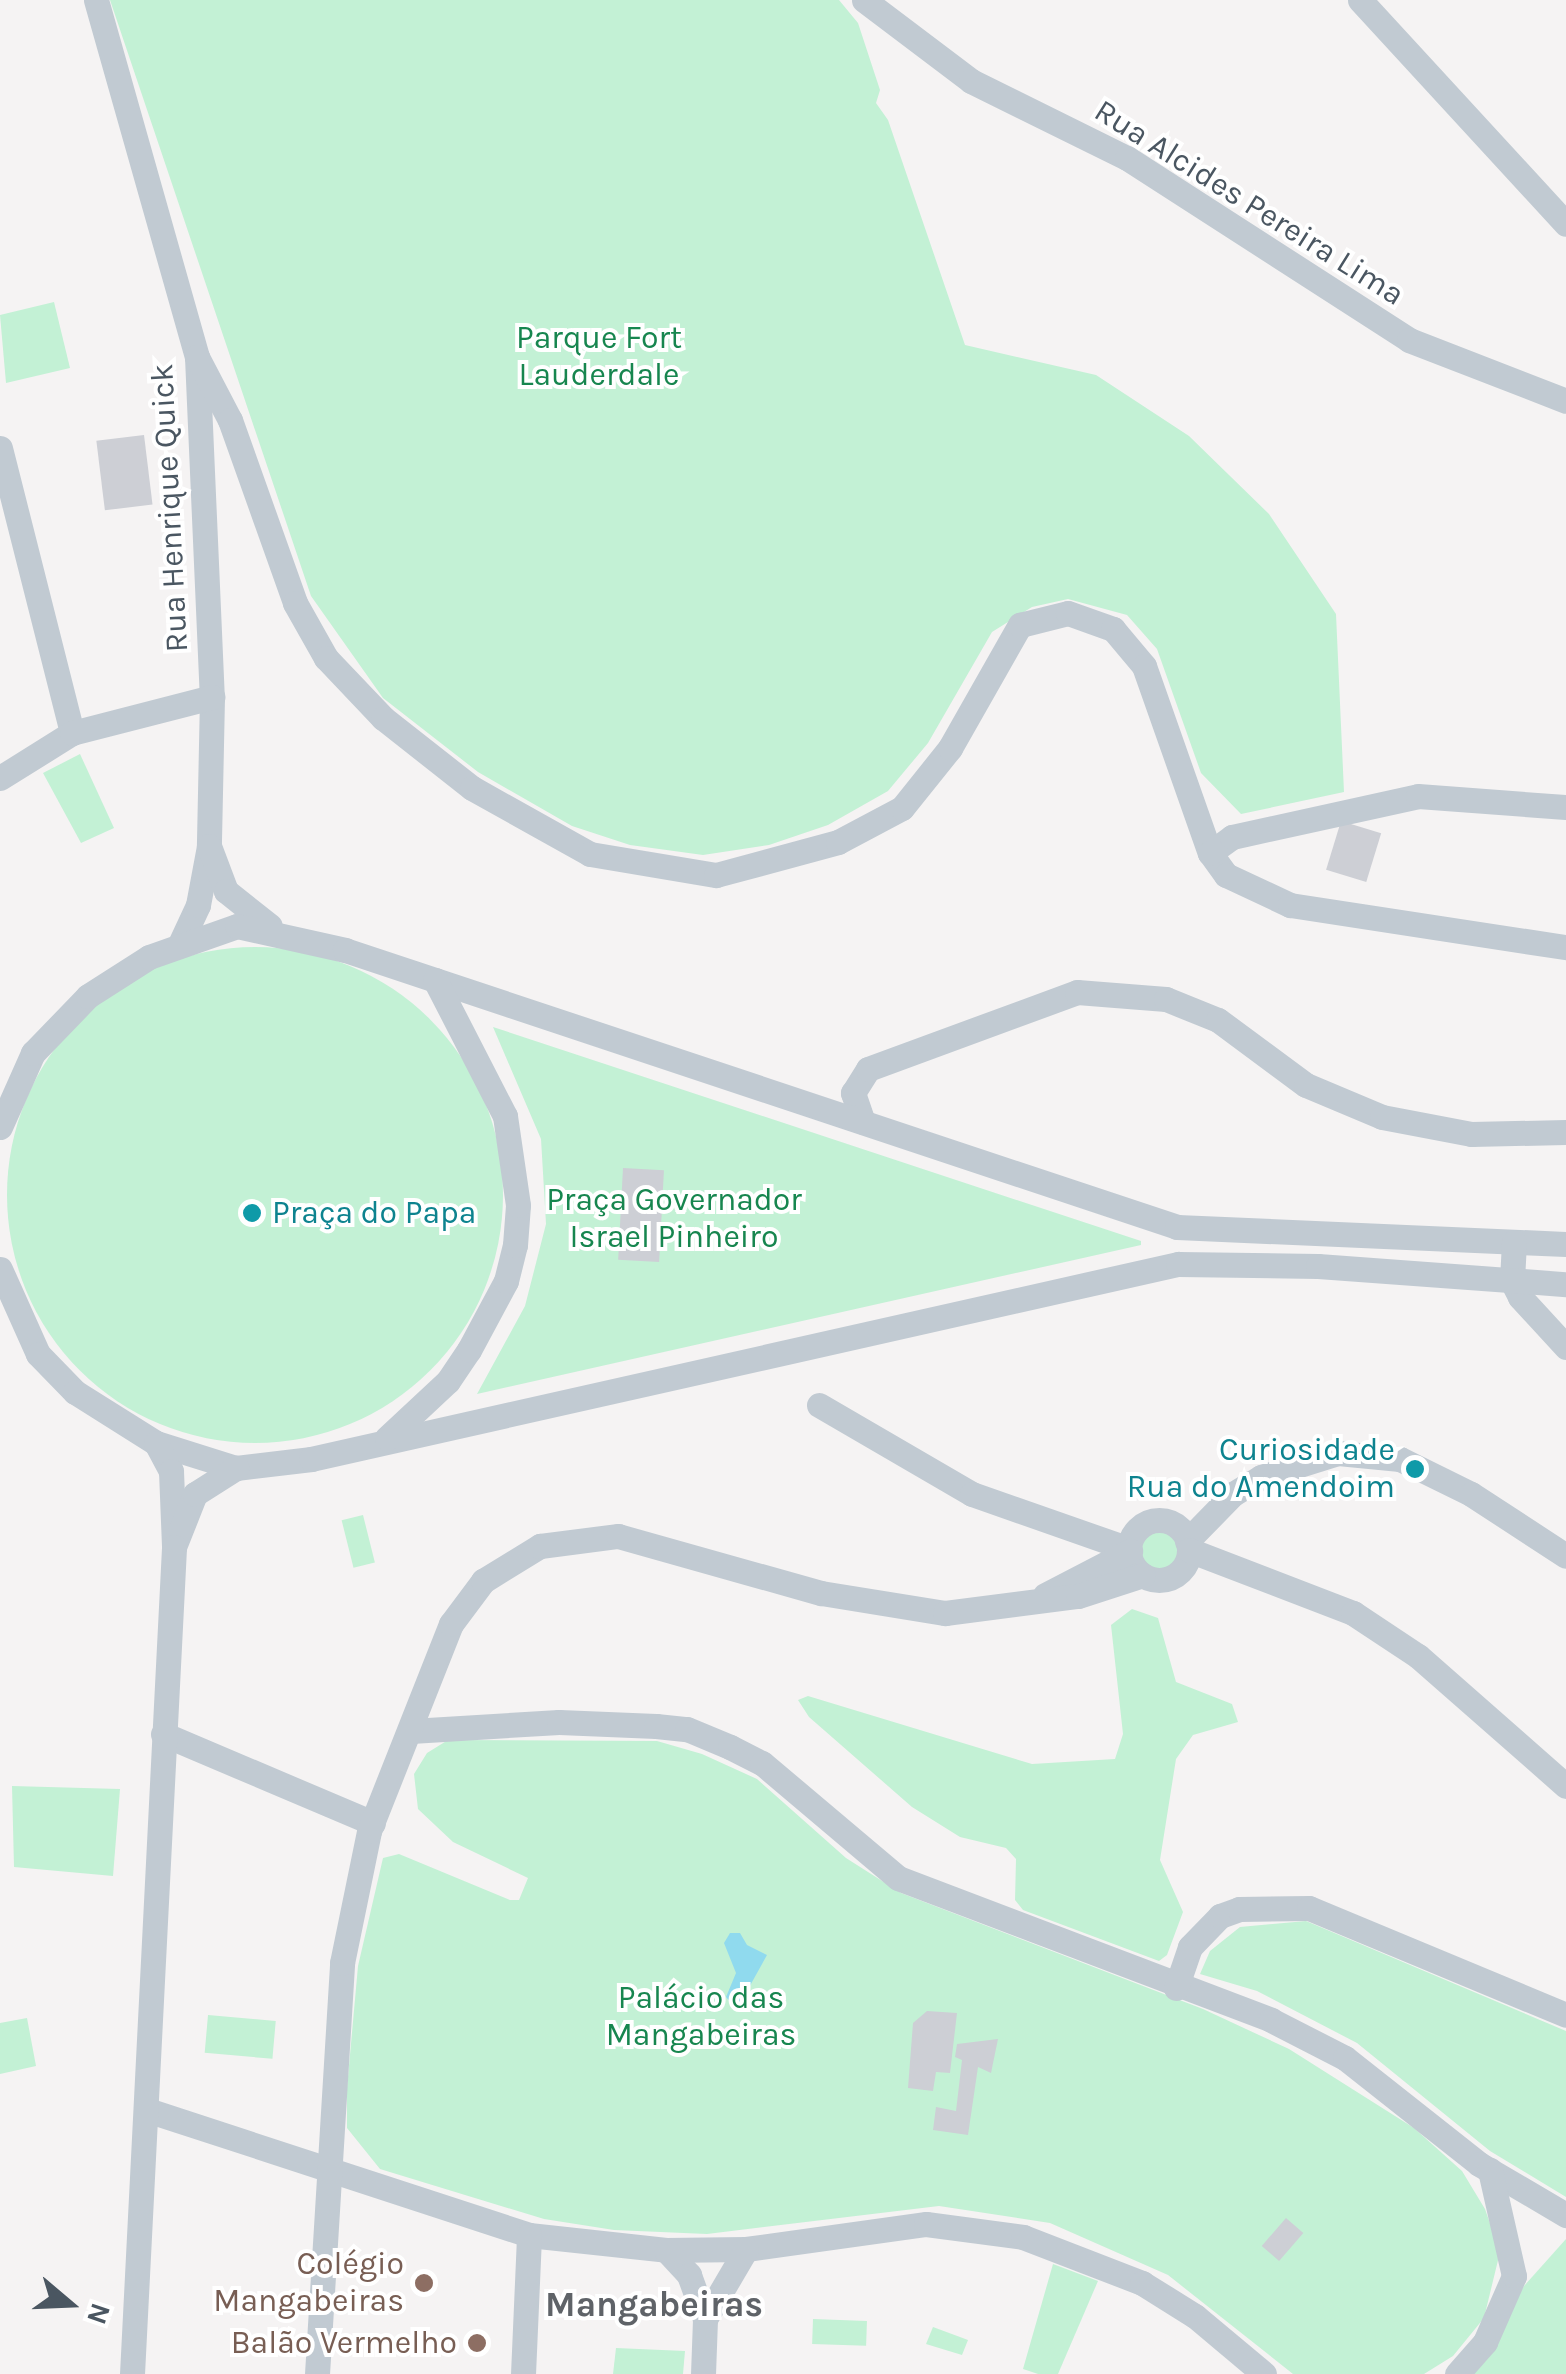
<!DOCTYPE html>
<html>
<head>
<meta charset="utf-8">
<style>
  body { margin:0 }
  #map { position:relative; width:1566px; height:2374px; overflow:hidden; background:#f5f3f3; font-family:Karla,sans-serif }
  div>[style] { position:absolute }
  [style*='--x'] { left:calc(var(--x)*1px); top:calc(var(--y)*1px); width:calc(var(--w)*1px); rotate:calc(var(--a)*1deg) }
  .green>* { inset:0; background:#c3f1d5; transform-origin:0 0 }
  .round { border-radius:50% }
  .water>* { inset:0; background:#90daee }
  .building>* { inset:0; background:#cdcfd5; transform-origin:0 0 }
  .minor>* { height:25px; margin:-12.5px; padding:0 12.5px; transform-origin:12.5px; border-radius:12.5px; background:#c1cad2 }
  .minor>.ring { margin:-12.5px; padding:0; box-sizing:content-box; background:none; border:25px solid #c1cad2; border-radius:50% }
  .dots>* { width:28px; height:28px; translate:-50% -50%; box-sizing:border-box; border:5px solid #fff; border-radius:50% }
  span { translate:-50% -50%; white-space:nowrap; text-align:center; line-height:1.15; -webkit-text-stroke:8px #fff; paint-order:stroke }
  .street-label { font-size:32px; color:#4a5661 }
  .park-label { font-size:32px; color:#17864f }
  .culture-label { font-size:32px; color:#0d838f }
  .left { translate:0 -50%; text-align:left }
  .right { translate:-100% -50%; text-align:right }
  .education-label { font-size:32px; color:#785e54 }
  .neighbourhood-label { font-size:35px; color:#5f6368; font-weight:700 }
  .north { position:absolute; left:20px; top:2254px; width:100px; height:100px; -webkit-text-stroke:8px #fff; paint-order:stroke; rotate:109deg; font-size:28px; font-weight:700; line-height:40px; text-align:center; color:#4a5661 }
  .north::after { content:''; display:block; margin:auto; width:35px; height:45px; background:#4a5661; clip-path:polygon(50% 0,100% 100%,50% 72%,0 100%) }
</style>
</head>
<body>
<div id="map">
  <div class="green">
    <div style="clip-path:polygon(110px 0,839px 0,858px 23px,880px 90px,876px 103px,888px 120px,965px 345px,1096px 375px,1189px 436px,1269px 514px,1336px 614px,1344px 792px,1241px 814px,1201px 773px,1157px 649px,1127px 615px,1068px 599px,1032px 607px,992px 632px,928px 743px,888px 791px,828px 825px,769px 845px,703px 855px,630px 845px,572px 826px,478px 772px,383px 698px,311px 596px)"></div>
    <div style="clip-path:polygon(54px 302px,70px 368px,6px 383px,0 315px)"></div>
    <div style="clip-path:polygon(80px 754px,114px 828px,81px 843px,43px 773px)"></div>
    <div class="round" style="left:7px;top:947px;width:496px;height:496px"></div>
    <div style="clip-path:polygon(493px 1027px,1141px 1241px,1141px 1245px,477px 1394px,525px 1306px,546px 1224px,541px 1139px)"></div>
    <div style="left:363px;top:1515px;width:49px;height:22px;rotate:76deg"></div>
    <div class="round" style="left:1137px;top:1528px;width:44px;height:44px"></div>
    <div style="clip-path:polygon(1132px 1609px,1158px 1618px,1176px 1682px,1232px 1704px,1238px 1722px,1193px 1735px,1176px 1759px,1160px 1860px,1183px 1912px,1167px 1955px,1159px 1961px,1023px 1910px,1015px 1900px,1016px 1859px,1006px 1848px,960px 1837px,912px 1807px,809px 1717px,798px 1700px,808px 1696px,1032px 1764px,1115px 1759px,1123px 1734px,1111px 1625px)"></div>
    <div style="clip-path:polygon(448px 1740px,657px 1741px,702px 1754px,757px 1779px,846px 1858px,901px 1893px,1203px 2009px,1289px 2049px,1414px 2128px,1462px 2171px,1485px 2209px,1500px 2252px,1484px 2318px,1453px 2356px,1424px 2374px,1293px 2374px,1168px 2275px,1050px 2223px,939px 2206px,707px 2234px,614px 2230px,544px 2219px,380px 2169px,347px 2128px,347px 2088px,358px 1966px,383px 1858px,399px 1854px,510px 1900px,519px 1900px,528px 1878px,453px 1842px,418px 1809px,414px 1774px,427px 1753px)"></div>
    <div style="clip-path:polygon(12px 1786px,120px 1789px,113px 1876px,14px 1867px)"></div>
    <div style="clip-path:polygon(1306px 1921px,1566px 2031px,1566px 2197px,1490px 2151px,1357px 2043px,1257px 1991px,1200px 1974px,1210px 1951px,1240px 1927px)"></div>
    <div style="left:208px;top:2015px;width:68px;height:38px;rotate:5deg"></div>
    <div style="clip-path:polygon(27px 2018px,36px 2066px,0 2074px,0 2023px)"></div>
    <div style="clip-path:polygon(1566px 2239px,1566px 2374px,1473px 2374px,1524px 2286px)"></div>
    <div style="clip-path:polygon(1053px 2264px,1098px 2281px,1058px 2374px,1038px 2374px,1023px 2369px)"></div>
    <div style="left:813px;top:2319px;width:54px;height:25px;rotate:2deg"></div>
    <div style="clip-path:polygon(933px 2327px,968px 2340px,962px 2355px,926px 2344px)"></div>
    <div style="clip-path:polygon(616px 2348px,685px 2351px,683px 2374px,613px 2374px)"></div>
  </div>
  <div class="water">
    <div style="clip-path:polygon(730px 1933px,740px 1933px,747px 1945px,767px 1955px,737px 2009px,726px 1997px,736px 1973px,724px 1943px)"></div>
  </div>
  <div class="building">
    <div style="left:144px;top:435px;width:70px;height:48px;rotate:83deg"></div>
    <div style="left:1341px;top:821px;width:42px;height:51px;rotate:17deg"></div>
    <div style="left:623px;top:1168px;width:41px;height:92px;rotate:3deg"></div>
    <div style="clip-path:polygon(927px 2011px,957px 2013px,950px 2073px,936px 2072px,933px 2091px,908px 2088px,913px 2023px)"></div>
    <div style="clip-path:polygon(998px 2039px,991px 2073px,978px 2067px,968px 2135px,933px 2130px,936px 2107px,956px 2111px,962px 2060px,955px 2057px,957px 2044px)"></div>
    <div style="left:1286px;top:2218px;width:23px;height:37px;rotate:41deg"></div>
  </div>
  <div class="minor">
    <div style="--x:96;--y:0;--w:371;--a:74.2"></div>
    <div style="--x:197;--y:357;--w:340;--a:87.5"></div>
    <div style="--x:212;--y:697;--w:149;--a:91.2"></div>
    <div style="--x:864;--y:0;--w:134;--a:37.1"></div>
    <div style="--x:971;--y:81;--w:174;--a:26.3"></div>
    <div style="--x:1127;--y:158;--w:336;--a:32.8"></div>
    <div style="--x:1409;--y:340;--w:168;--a:21.2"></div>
    <div style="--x:1360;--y:0;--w:304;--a:47.4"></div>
    <div style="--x:197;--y:357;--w:71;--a:62.4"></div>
    <div style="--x:230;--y:420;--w:194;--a:70.4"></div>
    <div style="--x:295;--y:603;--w:63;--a:60.6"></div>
    <div style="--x:326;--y:658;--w:83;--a:46.5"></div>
    <div style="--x:383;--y:718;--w:113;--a:38.2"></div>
    <div style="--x:472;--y:788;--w:135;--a:29.2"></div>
    <div style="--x:590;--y:854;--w:128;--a:9.5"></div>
    <div style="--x:716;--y:875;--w:126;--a:-15.1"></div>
    <div style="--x:838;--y:842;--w:72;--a:-28"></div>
    <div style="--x:902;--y:808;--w:77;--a:-51.3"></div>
    <div style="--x:950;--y:748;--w:142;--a:-60.4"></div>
    <div style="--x:1020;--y:625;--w:49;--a:-14"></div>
    <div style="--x:1068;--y:613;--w:48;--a:19.6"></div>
    <div style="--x:1113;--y:629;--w:48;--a:50"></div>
    <div style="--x:1144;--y:666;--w:198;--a:70.6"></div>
    <div style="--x:1210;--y:853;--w:27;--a:54"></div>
    <div style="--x:1226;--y:875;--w:71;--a:25.1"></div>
    <div style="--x:1290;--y:905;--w:279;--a:8.7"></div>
    <div style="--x:0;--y:448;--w:294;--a:75.8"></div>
    <div style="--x:0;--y:778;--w:85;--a:-32"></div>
    <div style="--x:72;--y:733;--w:145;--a:-14.4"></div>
    <div style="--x:1210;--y:853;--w:27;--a:-36"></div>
    <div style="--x:1232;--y:837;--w:190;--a:-12.4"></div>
    <div style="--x:1418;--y:796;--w:148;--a:4.3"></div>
    <div style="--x:179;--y:946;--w:45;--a:-65.1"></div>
    <div style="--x:198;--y:905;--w:60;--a:-79.4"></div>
    <div style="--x:209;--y:846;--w:48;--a:69.3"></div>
    <div style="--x:226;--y:891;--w:56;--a:38.5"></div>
    <div style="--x:863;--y:1122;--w:31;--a:-109"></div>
    <div style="--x:853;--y:1093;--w:28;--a:-58"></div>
    <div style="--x:868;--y:1069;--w:223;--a:-20.2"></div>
    <div style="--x:1077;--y:992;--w:89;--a:4.5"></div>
    <div style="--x:1166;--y:999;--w:56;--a:22"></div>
    <div style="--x:1218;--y:1020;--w:109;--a:36.5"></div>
    <div style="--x:1306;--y:1085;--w:82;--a:22.8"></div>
    <div style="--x:1382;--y:1117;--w:91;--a:10.8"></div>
    <div style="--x:1471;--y:1134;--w:95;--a:-1.2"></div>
    <div style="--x:0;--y:1127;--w:81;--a:-66"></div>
    <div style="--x:33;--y:1053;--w:79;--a:-46"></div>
    <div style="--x:88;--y:996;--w:72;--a:-32.6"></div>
    <div style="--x:149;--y:957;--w:93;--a:-19.4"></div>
    <div style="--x:237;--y:926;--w:111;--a:12.5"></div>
    <div style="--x:345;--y:950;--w:877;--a:18.41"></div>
    <div style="--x:1177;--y:1227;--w:389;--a:2.5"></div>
    <div style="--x:1514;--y:1242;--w:39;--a:93"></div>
    <div style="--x:1512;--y:1281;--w:18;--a:63"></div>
    <div style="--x:1520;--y:1297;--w:68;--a:47.4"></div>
    <div style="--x:0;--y:1269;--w:93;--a:65.9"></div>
    <div style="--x:38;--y:1354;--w:53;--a:45.8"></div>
    <div style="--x:75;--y:1392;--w:96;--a:32.2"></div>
    <div style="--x:156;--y:1443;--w:84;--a:17.4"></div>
    <div style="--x:236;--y:1468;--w:76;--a:-6.8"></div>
    <div style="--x:311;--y:1459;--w:889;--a:-12.68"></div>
    <div style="--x:1178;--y:1264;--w:140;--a:0.8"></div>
    <div style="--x:1318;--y:1266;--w:249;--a:4.2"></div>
    <div style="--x:819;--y:1405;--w:177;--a:30.2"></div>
    <div style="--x:972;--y:1494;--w:166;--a:19.3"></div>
    <div style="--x:387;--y:1438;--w:83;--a:-43.1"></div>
    <div style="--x:448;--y:1381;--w:37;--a:-56"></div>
    <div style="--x:469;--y:1350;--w:78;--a:-61.8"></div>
    <div style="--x:506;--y:1281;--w:37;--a:-76"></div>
    <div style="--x:515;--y:1245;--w:40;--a:-85.7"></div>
    <div style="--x:518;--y:1205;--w:90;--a:-98.3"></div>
    <div style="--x:505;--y:1116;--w:153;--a:-117.2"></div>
    <div style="--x:156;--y:1443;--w:32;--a:62"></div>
    <div style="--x:171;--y:1471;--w:76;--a:87.7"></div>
    <div style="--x:174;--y:1547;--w:57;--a:-68.4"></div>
    <div style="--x:195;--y:1494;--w:49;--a:-32.4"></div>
    <div class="ring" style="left:1129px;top:1520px;width:35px;height:35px"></div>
    <div style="--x:1187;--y:1541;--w:66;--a:-45.6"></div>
    <div style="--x:1233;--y:1494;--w:33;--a:-31"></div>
    <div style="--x:1261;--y:1477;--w:81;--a:-17.3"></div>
    <div style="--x:1338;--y:1453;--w:62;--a:5.5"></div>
    <div style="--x:1400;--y:1459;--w:79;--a:26.2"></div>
    <div style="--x:1471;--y:1494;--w:113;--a:33.1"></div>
    <div style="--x:1189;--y:1550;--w:176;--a:21"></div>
    <div style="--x:1353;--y:1613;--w:78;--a:33.5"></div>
    <div style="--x:1418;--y:1656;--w:197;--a:41.3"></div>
    <div style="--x:1045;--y:1595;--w:96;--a:-27.4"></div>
    <div style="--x:411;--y:1731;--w:148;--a:-3.5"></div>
    <div style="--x:559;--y:1722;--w:97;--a:2.4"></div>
    <div style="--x:656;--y:1726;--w:31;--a:6"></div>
    <div style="--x:687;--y:1729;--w:47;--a:22.7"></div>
    <div style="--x:730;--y:1747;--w:36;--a:27"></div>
    <div style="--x:762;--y:1763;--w:178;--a:40.2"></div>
    <div style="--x:898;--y:1878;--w:399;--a:20.8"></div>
    <div style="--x:1271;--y:2020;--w:83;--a:27.2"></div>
    <div style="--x:1345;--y:2058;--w:171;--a:38.3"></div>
    <div style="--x:1479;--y:2164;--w:101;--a:30.4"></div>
    <div style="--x:163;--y:1734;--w:228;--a:23"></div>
    <div style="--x:1176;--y:1988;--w:43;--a:-71.1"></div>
    <div style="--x:1190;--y:1947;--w:43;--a:-45.9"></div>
    <div style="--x:1220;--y:1916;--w:20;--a:-20"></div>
    <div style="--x:1239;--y:1909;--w:70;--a:-0.8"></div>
    <div style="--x:1309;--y:1908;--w:278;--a:22.6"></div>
    <div style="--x:147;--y:2110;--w:402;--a:18.1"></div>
    <div style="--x:529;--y:2235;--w:138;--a:6.2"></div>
    <div style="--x:666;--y:2250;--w:80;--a:-0.7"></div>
    <div style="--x:746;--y:2249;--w:182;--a:-7.9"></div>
    <div style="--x:926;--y:2224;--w:98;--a:7.6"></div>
    <div style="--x:1023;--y:2237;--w:128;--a:21.1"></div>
    <div style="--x:1142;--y:2283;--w:62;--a:31.9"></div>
    <div style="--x:1195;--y:2316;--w:90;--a:40"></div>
    <div style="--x:666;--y:2250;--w:34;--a:47"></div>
    <div style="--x:689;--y:2275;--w:47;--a:70"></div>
    <div style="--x:705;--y:2319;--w:81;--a:-59.6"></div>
    <div style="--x:132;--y:2374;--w:828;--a:-87.09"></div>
    <div style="--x:317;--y:2374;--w:412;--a:-86.5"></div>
    <div style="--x:342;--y:1963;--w:135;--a:-78.4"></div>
    <div style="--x:369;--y:1831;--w:223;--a:-68.4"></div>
    <div style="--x:451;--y:1624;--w:54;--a:-53.3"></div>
    <div style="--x:483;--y:1581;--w:67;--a:-31.6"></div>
    <div style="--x:540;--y:1546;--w:79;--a:-7.3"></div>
    <div style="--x:618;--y:1536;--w:211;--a:15.7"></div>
    <div style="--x:821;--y:1593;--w:126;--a:9.2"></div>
    <div style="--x:945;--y:1613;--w:134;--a:-7.3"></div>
    <div style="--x:1078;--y:1596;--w:68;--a:-17.9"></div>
    <div style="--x:523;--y:2374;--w:139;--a:-87.5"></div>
    <div style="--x:703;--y:2374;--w:55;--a:-87.9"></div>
    <div style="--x:1457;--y:2374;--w:43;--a:-48.8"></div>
    <div style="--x:1485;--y:2342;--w:72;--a:-66.3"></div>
    <div style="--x:1514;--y:2276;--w:109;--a:-102.8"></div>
  </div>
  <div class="dots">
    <div style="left:252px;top:1213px;background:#0f9aa8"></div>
    <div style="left:1415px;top:1469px;background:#0f9aa8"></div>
    <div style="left:424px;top:2283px;background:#8d6e63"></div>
    <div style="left:477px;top:2343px;background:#8d6e63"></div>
  </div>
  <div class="street-label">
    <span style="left:1249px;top:203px;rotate:32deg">Rua Alcides Pereira Lima</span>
    <span style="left:170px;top:508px;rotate:-93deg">Rua Henrique Quick</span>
  </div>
  <div class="park-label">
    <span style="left:599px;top:357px">Parque Fort<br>Lauderdale</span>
    <span style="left:674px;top:1219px">Praça Governador<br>Israel Pinheiro</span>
    <span style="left:701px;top:2017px">Palácio das<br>Mangabeiras</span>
  </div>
  <div class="culture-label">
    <span class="left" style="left:272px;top:1213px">Praça do Papa</span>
    <span class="right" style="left:1395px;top:1469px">Curiosidade<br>Rua do Amendoim</span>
  </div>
  <div class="education-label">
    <span class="right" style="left:404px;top:2283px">Colégio<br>Mangabeiras</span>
    <span class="right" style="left:457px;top:2343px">Balão Vermelho</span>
  </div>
  <div class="neighbourhood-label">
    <span style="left:654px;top:2305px">Mangabeiras</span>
  </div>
  <div class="north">N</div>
</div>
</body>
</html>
